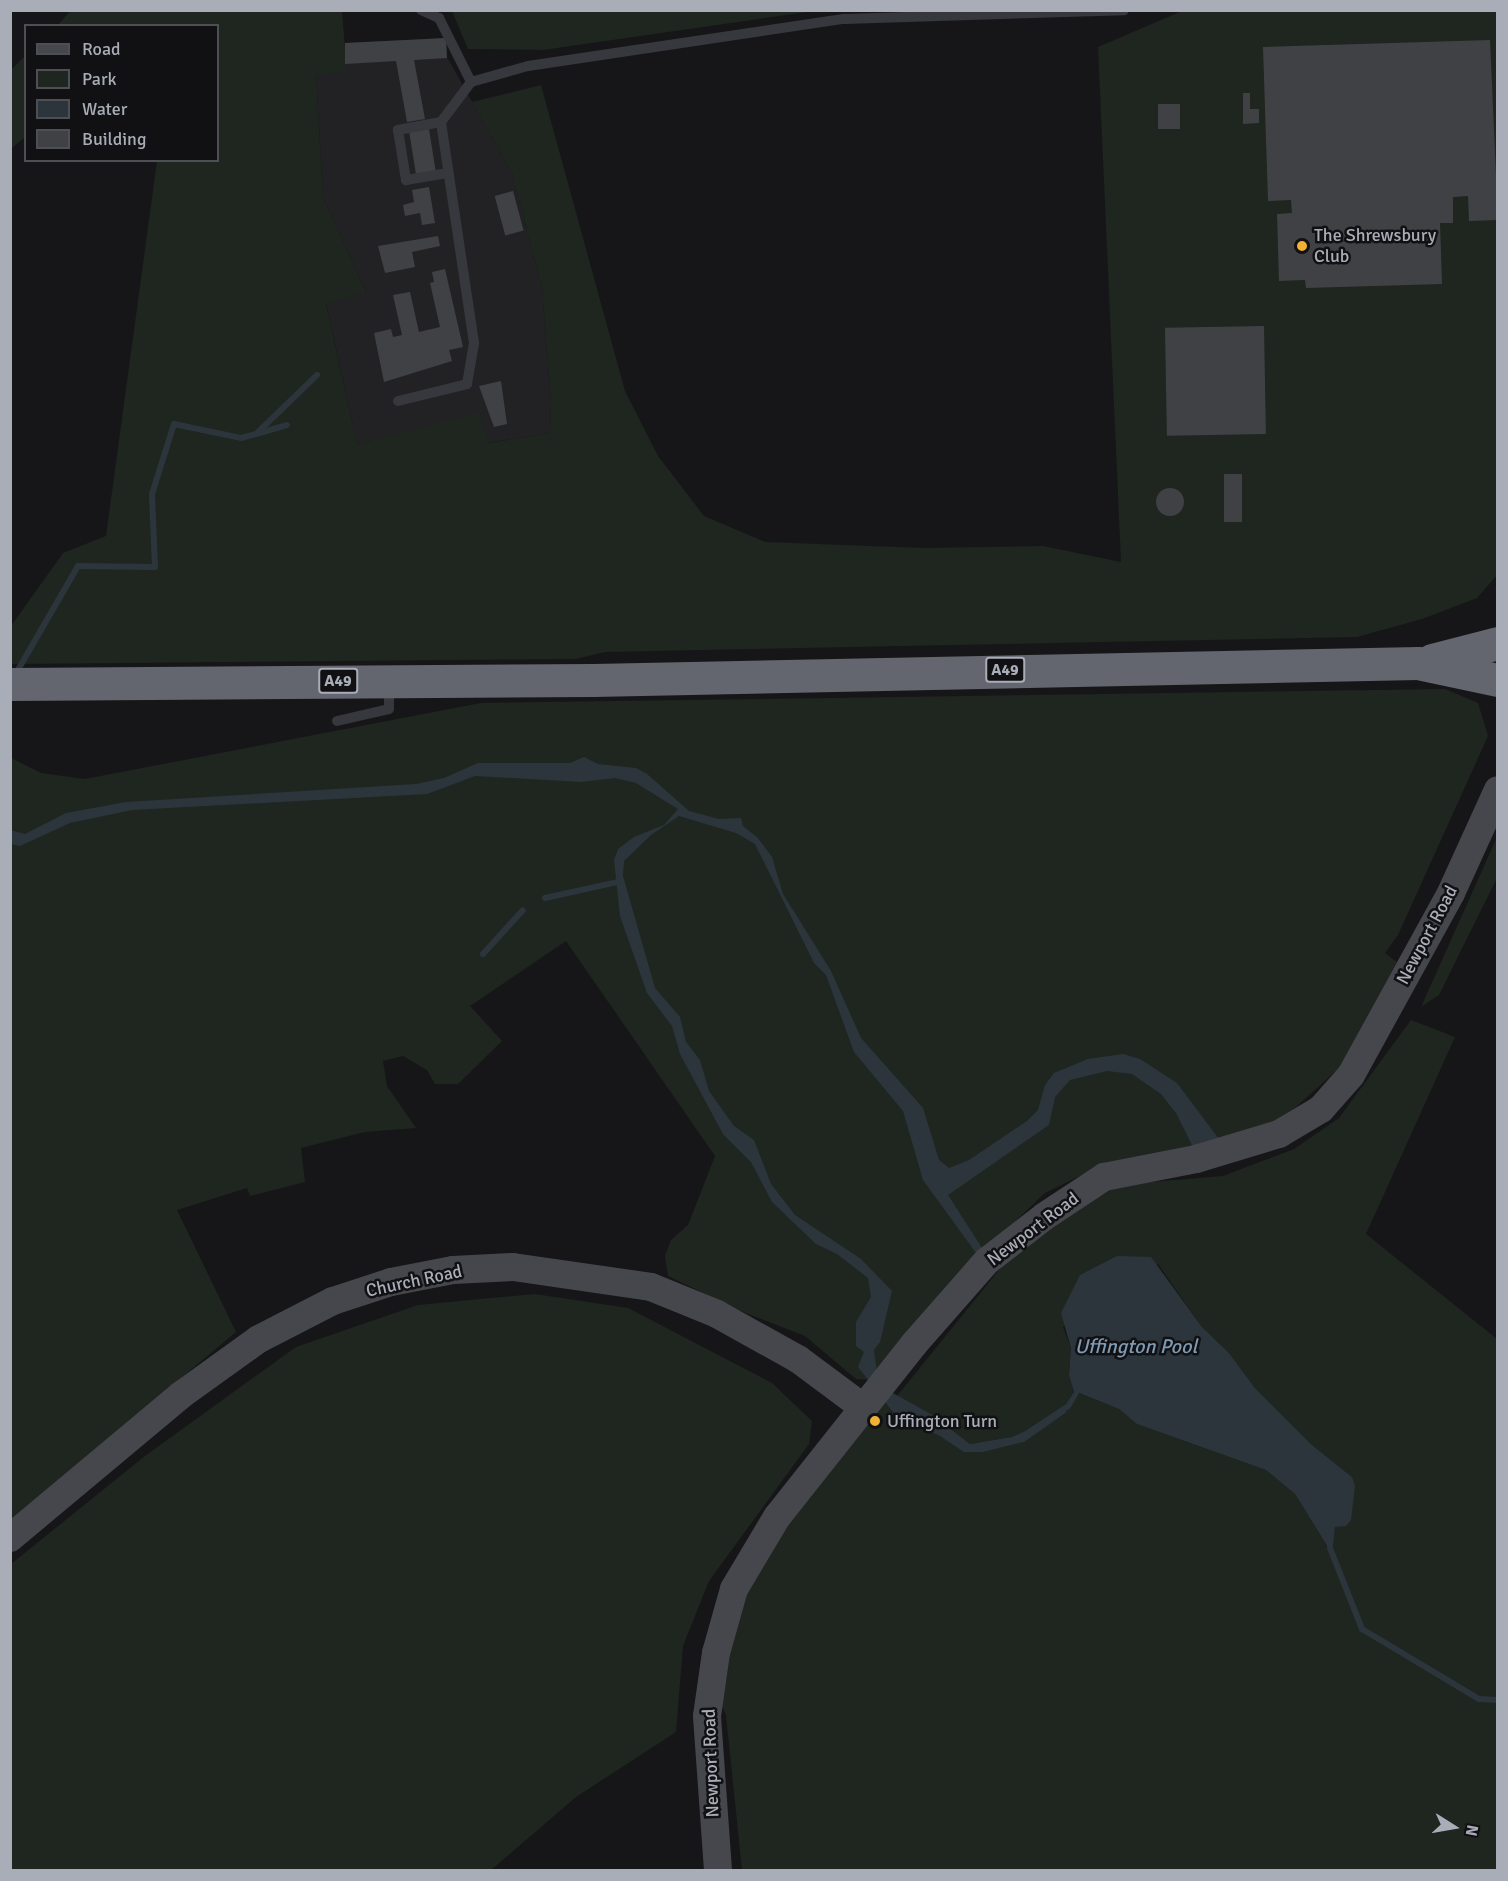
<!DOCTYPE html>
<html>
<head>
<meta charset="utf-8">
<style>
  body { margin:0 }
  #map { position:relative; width:1508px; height:1881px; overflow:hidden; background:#161618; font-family:Signika,sans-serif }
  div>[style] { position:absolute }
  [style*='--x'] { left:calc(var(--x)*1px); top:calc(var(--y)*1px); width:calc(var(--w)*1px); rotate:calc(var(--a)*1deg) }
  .built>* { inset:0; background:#222225 }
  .green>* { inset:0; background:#1e261f }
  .water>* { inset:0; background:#2c353c }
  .stream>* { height:6px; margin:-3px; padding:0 3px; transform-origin:3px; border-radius:3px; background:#2c353c }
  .building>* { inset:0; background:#404145; transform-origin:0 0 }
  .round { border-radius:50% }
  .lane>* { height:10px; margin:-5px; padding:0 5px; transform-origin:5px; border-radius:5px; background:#37383d }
  .secondary>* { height:28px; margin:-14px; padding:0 14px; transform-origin:14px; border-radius:14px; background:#45474d }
  .highway>* { height:33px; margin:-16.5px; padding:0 16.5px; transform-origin:16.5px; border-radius:16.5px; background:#63666e }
  .dots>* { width:16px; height:16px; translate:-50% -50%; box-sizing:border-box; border:3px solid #111113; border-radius:50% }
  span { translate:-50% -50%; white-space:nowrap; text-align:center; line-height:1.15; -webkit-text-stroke:5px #111113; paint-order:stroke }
  .shield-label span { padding:2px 4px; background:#111113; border:2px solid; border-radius:4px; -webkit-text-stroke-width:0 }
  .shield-label { font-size:16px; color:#a8adb8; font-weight:700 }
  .poi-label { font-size:18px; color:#a8adb8 }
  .left { translate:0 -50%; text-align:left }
  .street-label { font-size:18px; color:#a8adb8 }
  .water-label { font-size:20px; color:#7f9bb3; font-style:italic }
  .frame { position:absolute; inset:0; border:12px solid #a8adb8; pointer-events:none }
  .legend { position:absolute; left:24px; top:24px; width:195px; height:138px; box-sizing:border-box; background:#111113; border:2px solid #4d4f55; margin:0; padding:8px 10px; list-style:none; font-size:18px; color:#a8adb8 }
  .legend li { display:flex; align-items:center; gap:12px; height:30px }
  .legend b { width:30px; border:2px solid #4d4f55 }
  .north { position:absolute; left:1424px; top:1797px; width:60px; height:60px; -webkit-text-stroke:4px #111113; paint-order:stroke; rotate:101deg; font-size:16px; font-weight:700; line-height:24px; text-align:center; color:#a8adb8 }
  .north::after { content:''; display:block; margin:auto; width:21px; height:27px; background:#a8adb8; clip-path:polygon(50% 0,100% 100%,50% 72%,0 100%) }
</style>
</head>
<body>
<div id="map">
  <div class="built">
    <div style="clip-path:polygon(446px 38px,447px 57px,512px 173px,542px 288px,551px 404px,550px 433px,487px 443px,480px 413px,357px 444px,326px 303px,366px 292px,323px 197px,316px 74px,346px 72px,345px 43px)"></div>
  </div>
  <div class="green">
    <div style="clip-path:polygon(70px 11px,342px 11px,347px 72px,316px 75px,323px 197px,366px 292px,326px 304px,357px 444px,480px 412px,488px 443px,550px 433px,551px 404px,542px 288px,512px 173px,472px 102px,541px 85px,625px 391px,658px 456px,704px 516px,765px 542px,924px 548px,1043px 546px,1121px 562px,1098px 47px,1182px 11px,1497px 11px,1498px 574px,1477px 598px,1422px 619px,1357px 637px,605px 652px,576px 659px,11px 664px,11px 626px,63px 553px,106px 536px,157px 161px,218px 160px,218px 26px,58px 25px)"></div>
    <div style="clip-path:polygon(452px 11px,814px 11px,543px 50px,468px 49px)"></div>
    <div style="clip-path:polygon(25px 56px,25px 137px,11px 149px,11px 70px)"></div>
    <div style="clip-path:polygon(1445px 689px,1478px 703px,1488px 736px,1398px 935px,1385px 953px,1397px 962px,1339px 1068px,1296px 1107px,1261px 1131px,1222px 1143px,1106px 1163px,1045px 1193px,984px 1251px,871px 1380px,856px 1379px,805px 1336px,741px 1311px,668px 1276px,665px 1256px,671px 1240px,688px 1225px,715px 1156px,566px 941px,470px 1006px,502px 1041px,458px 1084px,435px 1084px,427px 1070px,403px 1056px,383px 1061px,387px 1086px,416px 1128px,365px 1132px,301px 1148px,305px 1182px,250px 1196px,247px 1188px,177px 1210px,236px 1332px,11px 1520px,11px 758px,41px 773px,85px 779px,481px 703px)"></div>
    <div style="clip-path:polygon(1497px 837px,1497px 878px,1439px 995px,1421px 1007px)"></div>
    <div style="clip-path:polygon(1411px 1020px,1455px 1037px,1366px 1234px,1497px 1339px,1497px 1870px,742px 1870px,726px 1715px,717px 1696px,755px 1558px,886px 1400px,896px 1416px,962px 1446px,1029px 1436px,1045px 1420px,1070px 1409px,1078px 1393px,1119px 1409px,1137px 1424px,1266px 1470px,1295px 1494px,1331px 1553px,1335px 1527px,1352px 1477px,1312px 1445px,1255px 1388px,1229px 1353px,1202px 1327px,1158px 1264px,1063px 1327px,1071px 1348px,1069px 1375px,1074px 1392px,1066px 1404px,1025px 1431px,1012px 1437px,970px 1444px,931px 1414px,897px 1396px,1003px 1265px,1051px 1219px,1114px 1185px,1223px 1176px,1294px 1149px,1339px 1118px)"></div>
    <div style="clip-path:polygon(535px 1294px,628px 1308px,772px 1383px,812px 1421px,809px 1444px,709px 1581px,683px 1646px,676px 1732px,576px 1797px,491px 1870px,11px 1870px,11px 1564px,145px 1456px,296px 1347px,418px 1305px)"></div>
  </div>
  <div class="water">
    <div style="clip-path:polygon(584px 757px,598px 764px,636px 768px,647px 774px,689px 811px,719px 819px,741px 818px,743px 826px,758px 838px,772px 857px,783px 894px,831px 971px,861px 1038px,923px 1108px,939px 1160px,949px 1168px,969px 1160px,1027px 1121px,1038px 1110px,1045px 1085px,1054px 1073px,1088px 1059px,1123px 1054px,1140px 1059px,1177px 1083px,1222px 1143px,1194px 1149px,1176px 1113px,1161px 1094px,1132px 1074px,1107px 1071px,1070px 1080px,1055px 1097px,1049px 1125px,948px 1195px,984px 1251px,979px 1257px,923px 1180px,903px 1111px,854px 1052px,826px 975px,814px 963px,755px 844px,736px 833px,679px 816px,651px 835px,624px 861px,623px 876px,655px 988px,680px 1017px,686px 1042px,700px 1060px,709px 1091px,734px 1126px,754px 1140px,771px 1184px,795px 1215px,861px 1259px,892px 1291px,880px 1342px,874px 1350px,877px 1373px,891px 1392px,931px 1414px,970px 1444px,1012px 1437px,1025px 1431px,1066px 1404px,1074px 1392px,1069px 1375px,1071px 1348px,1061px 1313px,1080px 1275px,1117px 1256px,1151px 1257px,1202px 1327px,1229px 1353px,1255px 1388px,1312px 1445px,1352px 1477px,1355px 1486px,1351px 1520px,1346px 1526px,1335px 1527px,1332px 1554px,1295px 1494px,1266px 1470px,1137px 1424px,1119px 1409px,1079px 1393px,1070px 1409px,1045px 1420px,1029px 1436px,980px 1449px,962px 1446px,896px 1416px,858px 1367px,864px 1352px,856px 1346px,856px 1322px,871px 1297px,868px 1278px,837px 1254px,816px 1244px,772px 1202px,751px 1162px,723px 1134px,680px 1054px,672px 1026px,647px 993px,620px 916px,614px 860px,618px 849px,634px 837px,664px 825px,678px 809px,636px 783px,615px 778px,581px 782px,475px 776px,427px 794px,132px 810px,70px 823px,20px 846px,11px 844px,10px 830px,25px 834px,66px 813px,126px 802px,416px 784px,444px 778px,478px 763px,570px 763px)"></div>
  </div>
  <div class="stream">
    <div style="--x:256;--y:434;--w:32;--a:-16"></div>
    <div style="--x:15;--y:675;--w:126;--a:-60"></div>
    <div style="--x:78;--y:566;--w:77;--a:0.7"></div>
    <div style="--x:155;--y:567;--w:73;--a:-92.4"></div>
    <div style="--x:152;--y:494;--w:73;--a:-72.6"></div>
    <div style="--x:174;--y:424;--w:68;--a:11.8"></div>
    <div style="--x:241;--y:438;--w:16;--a:-15"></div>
    <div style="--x:256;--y:434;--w:85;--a:-44"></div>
    <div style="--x:545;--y:898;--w:75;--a:-12.4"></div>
    <div style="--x:483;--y:954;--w:59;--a:-47.7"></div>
    <div style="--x:944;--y:1435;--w:25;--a:34"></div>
    <div style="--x:965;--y:1449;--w:17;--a:0"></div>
    <div style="--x:982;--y:1449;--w:42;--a:-13.7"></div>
    <div style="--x:1023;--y:1439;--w:49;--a:-35"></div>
    <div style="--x:1330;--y:1548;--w:87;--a:68.4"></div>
    <div style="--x:1362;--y:1629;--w:136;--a:30.9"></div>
    <div style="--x:1479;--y:1699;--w:19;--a:3"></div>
  </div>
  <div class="building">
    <div style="clip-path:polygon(446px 38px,447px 58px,414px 60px,425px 119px,407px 122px,396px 61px,345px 64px,345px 43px)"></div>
    <div style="clip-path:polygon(1490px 40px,1498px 220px,1469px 221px,1468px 196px,1453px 197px,1453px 223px,1440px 223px,1442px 284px,1306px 288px,1305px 280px,1279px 281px,1277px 214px,1292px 213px,1291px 200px,1268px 201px,1263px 47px)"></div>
    <div style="clip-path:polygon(1243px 93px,1250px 93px,1250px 109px,1259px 109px,1259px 123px,1243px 124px)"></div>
    <div style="left:1180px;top:104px;width:25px;height:22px;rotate:90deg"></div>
    <div style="left:429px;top:129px;width:43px;height:20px;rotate:81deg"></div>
    <div style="clip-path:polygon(429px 187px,435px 223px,422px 225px,420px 213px,405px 216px,403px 205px,414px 202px,412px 190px)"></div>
    <div style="left:513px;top:191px;width:41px;height:19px;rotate:75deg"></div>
    <div style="clip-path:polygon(438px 236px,440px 246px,412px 252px,415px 267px,385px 273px,378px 246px)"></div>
    <div style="clip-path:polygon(445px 269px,463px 347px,449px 350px,452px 361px,384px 382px,374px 333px,391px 329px,393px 337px,402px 335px,393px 295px,410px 292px,419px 332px,440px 327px,430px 283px,434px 282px,432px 272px)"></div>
    <div style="left:1264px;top:326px;width:108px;height:99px;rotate:89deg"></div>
    <div style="clip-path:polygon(501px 381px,507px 424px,494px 427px,479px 386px)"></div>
    <div style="left:1224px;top:474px;width:18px;height:48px"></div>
    <div class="round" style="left:1156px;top:488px;width:28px;height:28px"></div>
  </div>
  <div class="lane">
    <div style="--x:421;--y:10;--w:20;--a:24"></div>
    <div style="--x:439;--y:18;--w:72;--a:63.4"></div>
    <div style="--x:441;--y:122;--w:44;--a:169.5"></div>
    <div style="--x:398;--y:130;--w:51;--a:80.9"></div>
    <div style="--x:406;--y:180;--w:43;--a:-9.5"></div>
    <div style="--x:398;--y:401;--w:71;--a:-13.8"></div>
    <div style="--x:467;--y:384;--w:42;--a:-80.3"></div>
    <div style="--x:474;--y:343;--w:223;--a:-98.5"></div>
    <div style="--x:441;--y:122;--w:50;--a:-53.1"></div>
    <div style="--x:471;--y:82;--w:59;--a:-15.7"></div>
    <div style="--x:528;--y:66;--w:319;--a:-8.5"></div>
    <div style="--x:844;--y:19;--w:280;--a:-1.8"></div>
    <div style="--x:337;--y:721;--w:53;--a:-13"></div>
    <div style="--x:389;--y:709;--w:25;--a:-90"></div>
  </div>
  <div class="secondary">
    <div style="--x:10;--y:1538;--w:223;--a:-39.9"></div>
    <div style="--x:181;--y:1395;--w:96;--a:-35.7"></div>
    <div style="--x:259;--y:1339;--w:83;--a:-27.2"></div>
    <div style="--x:333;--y:1301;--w:61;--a:-18.1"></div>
    <div style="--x:391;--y:1282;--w:63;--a:-11"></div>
    <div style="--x:453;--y:1270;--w:60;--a:-2.9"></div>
    <div style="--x:513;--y:1267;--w:139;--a:8.2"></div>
    <div style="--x:651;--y:1287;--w:71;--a:22.2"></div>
    <div style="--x:717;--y:1314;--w:93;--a:29.1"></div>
    <div style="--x:798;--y:1359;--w:82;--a:36.6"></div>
    <div style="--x:718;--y:1870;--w:154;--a:-94.1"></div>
    <div style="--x:707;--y:1716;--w:64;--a:-81.9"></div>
    <div style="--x:716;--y:1653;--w:66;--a:-74.3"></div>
    <div style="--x:734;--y:1589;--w:84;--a:-59.2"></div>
    <div style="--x:777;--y:1517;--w:221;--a:-51.6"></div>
    <div style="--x:914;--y:1344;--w:111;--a:-48.7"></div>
    <div style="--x:987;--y:1261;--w:73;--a:-37.8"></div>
    <div style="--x:1045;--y:1216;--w:71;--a:-33.5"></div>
    <div style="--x:1104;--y:1177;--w:94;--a:-11.1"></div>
    <div style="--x:1196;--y:1159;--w:87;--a:-16.8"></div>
    <div style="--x:1279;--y:1134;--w:49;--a:-30.8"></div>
    <div style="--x:1321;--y:1109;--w:45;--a:-48.6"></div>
    <div style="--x:1351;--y:1075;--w:208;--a:-61.2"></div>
    <div style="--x:1451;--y:893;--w:113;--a:-65.5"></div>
  </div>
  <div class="highway">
    <div style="--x:1432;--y:660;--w:68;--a:-14.4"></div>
    <div style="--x:10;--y:684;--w:583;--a:-0.39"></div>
    <div style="--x:593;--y:680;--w:825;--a:-1.18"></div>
    <div style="--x:1418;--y:663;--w:82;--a:12"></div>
  </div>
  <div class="dots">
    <div style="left:1302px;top:246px;background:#f2b134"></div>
    <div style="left:875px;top:1421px;background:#f2b134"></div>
  </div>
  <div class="shield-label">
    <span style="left:1005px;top:670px">A49</span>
    <span style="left:338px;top:681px">A49</span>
  </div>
  <div class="poi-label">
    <span class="left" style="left:1314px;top:246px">The Shrewsbury<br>Club</span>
    <span class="left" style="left:887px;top:1421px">Uffington Turn</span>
  </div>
  <div class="street-label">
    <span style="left:1427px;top:935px;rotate:-62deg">Newport Road</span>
    <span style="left:1033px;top:1229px;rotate:-37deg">Newport Road</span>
    <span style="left:414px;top:1281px;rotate:-12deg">Church Road</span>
    <span style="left:711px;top:1763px;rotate:-92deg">Newport Road</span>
  </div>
  <div class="water-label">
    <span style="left:1136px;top:1346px">Uffington Pool</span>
  </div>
  <div class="frame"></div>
  <ul class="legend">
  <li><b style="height:8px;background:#45474d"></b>Road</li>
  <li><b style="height:16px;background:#1e261f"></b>Park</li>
  <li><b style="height:16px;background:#2c353c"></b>Water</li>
  <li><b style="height:16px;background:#404145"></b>Building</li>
  </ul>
  <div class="north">N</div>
</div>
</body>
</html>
